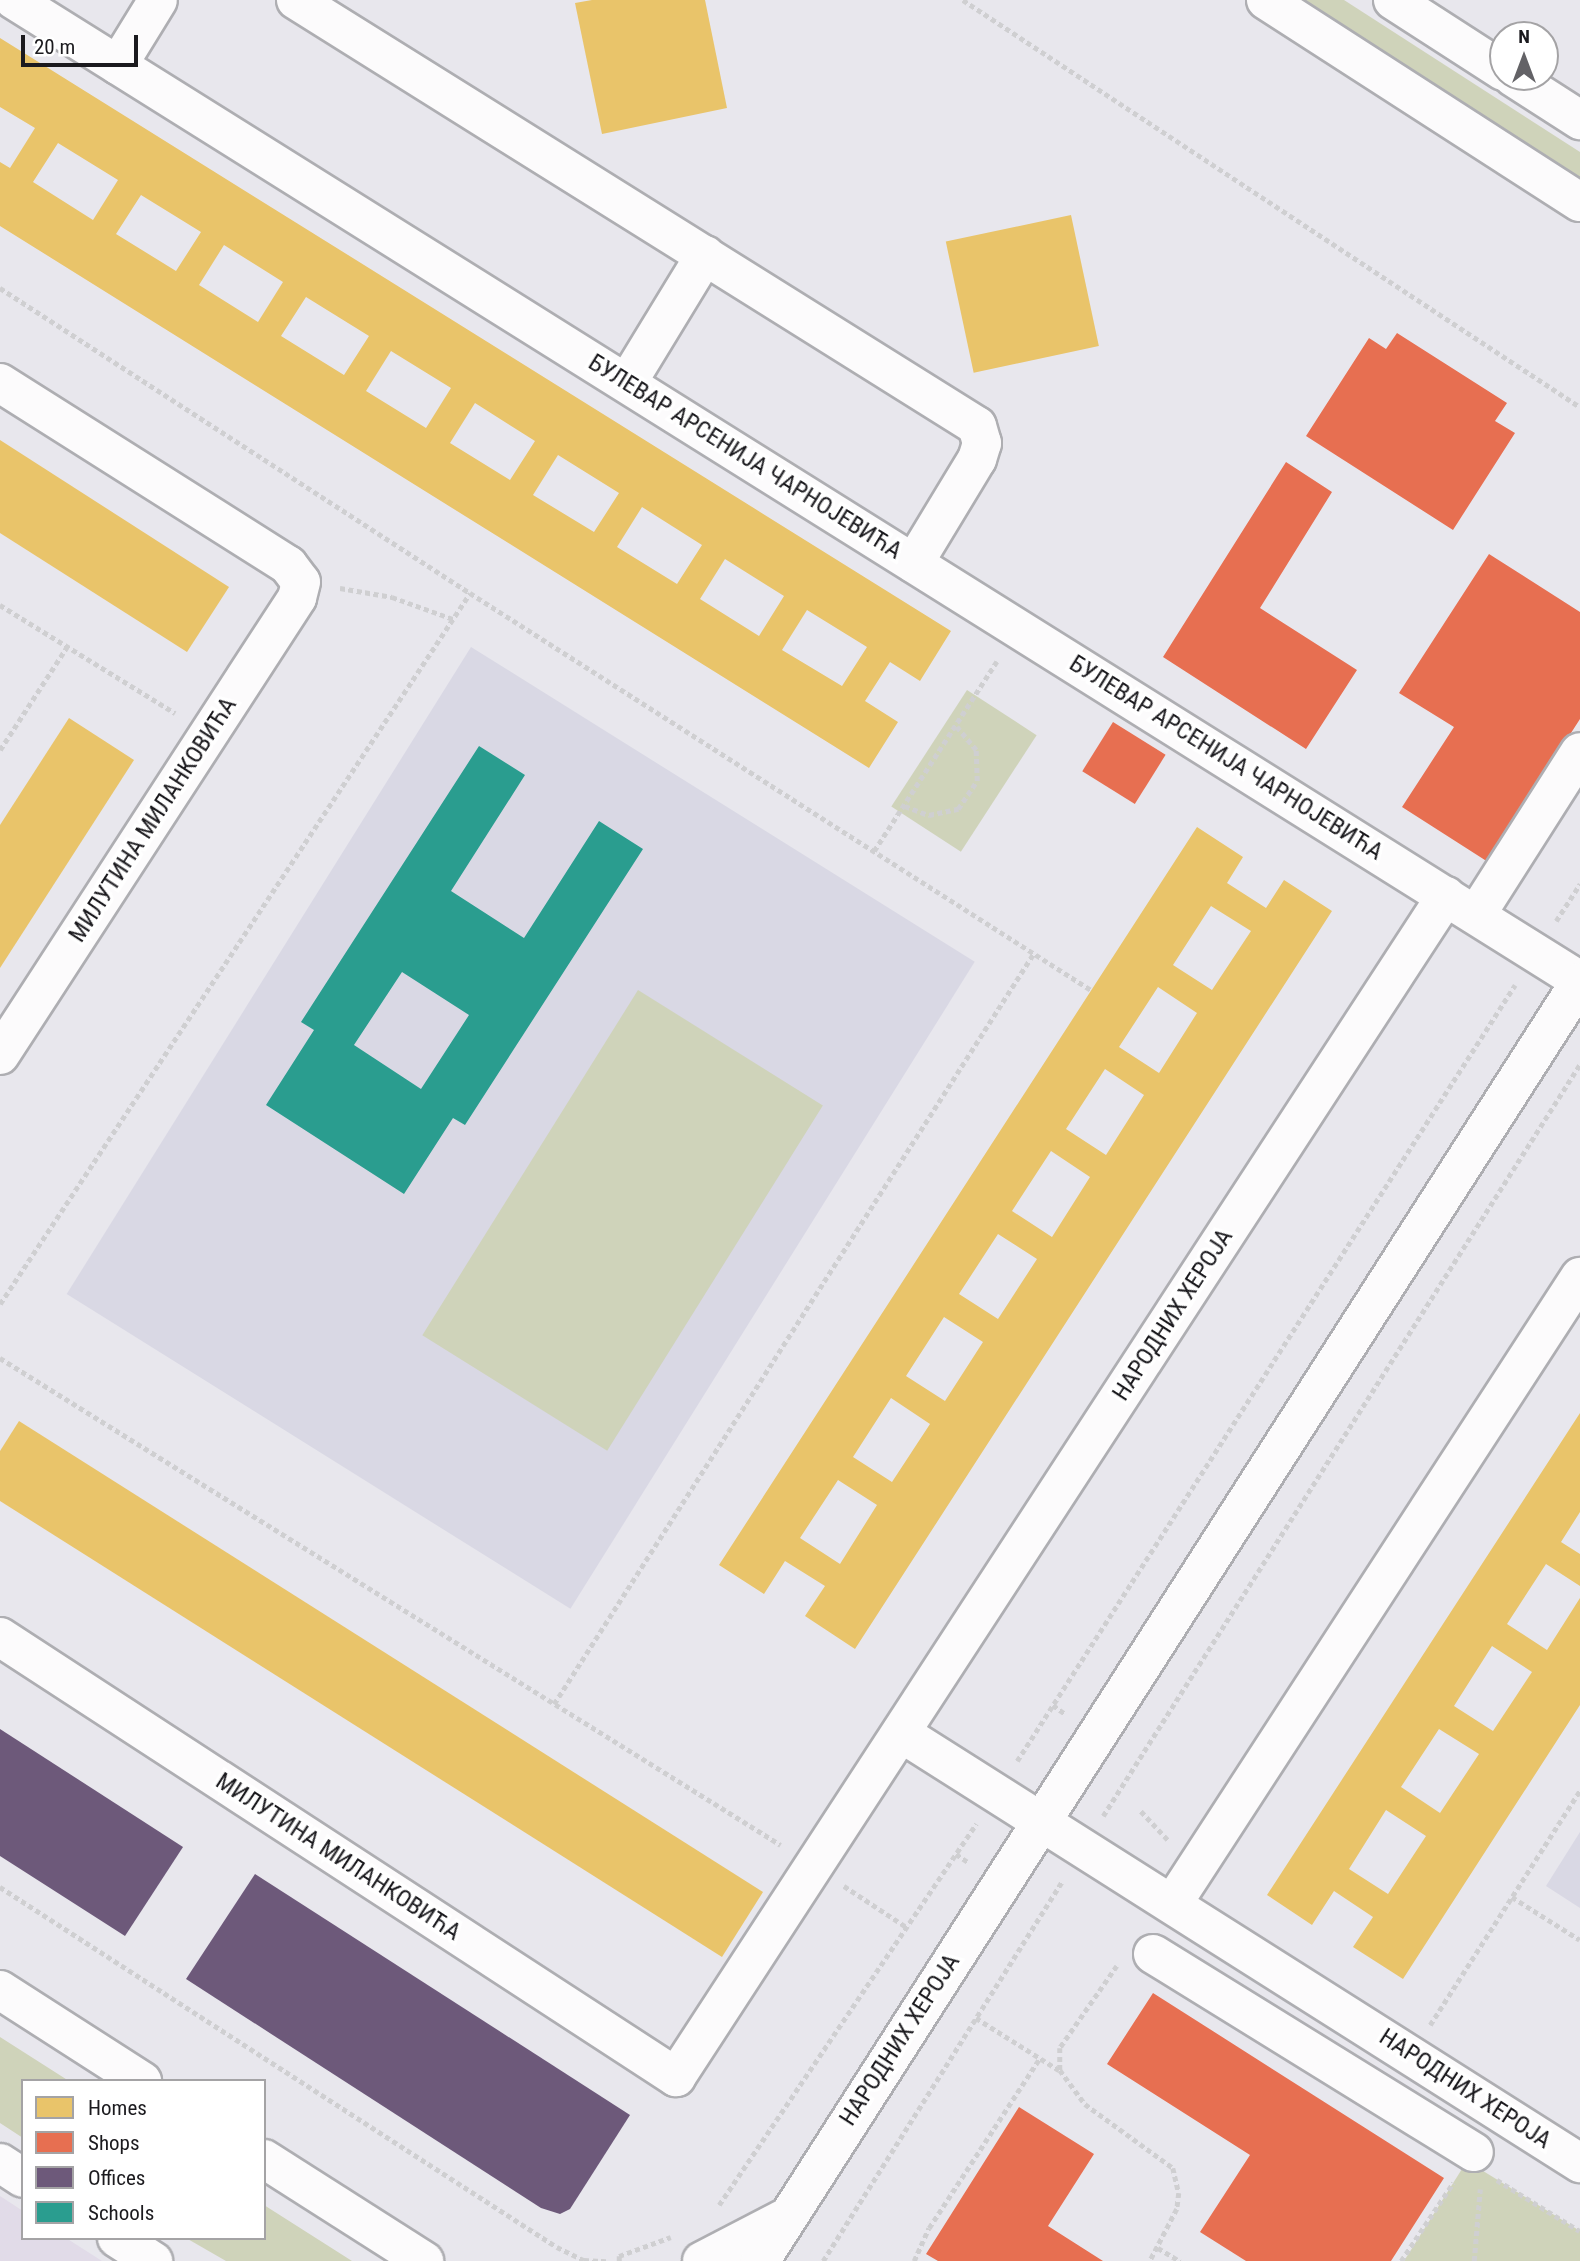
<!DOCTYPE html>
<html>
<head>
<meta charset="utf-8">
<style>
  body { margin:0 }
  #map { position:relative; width:1580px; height:2261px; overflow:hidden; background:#e8e7ed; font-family:"Roboto Condensed",sans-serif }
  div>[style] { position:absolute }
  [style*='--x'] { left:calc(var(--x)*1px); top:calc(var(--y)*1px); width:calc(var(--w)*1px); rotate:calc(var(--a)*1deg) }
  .commercial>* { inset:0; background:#e1dbe8 }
  .built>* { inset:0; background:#d9d8e4; transform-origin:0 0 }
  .green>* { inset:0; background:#cfd3ba; transform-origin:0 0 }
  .homes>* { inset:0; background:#e9c46a; transform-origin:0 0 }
  .shops>* { inset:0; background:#e76f51; transform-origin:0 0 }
  .offices>* { inset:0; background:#6d597a }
  .schools>* { inset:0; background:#2a9d8f }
  .path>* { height:4.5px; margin-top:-2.25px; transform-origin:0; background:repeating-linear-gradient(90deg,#cfcfd1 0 5px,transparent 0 8.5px) }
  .roads { filter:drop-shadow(2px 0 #aeaeb2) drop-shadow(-2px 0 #aeaeb2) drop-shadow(0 2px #aeaeb2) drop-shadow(0 -2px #aeaeb2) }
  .minor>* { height:38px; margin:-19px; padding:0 19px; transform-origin:19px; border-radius:19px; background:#fcfbfc }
  .highway>* { height:38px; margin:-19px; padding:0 19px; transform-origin:19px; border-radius:19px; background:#fcfbfc }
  span { translate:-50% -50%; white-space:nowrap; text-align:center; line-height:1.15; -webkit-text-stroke:7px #fff; paint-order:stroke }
  .street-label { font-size:24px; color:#1b1a1e }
  .legend { position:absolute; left:21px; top:2079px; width:245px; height:161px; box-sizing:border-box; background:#fff; border:2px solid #a4a3a5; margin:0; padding:9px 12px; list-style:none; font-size:21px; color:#1b1a1e }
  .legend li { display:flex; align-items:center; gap:14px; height:35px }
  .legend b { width:35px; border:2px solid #a4a3a5 }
  .north { position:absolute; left:1489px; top:21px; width:70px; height:70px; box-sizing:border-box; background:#fff; border:2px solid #a4a3a5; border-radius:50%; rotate:0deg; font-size:19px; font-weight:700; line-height:28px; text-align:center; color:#1b1a1e }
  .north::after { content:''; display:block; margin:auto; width:24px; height:32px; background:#636266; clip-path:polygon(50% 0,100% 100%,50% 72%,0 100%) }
  .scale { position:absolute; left:21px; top:35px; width:117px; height:32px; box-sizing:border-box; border:4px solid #1b1a1e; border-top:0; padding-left:9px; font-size:21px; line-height:24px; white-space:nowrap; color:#1b1a1e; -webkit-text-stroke:5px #fff; paint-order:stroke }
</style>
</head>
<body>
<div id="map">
  <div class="commercial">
    <div style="clip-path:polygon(0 2196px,23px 2211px,23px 2238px,66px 2238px,102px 2261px,0 2261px)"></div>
  </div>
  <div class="built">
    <div style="left:471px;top:647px;width:594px;height:763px;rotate:32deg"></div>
    <div style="clip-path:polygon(1580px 1832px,1580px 1908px,1546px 1886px)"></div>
  </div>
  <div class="green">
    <div style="clip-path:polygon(1296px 0,1344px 0,1580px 152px,1580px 186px)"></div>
    <div style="left:967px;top:690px;width:83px;height:139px;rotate:33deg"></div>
    <div style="left:638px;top:990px;width:218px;height:407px;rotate:32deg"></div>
    <div style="clip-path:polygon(0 2037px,69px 2081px,23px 2081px,23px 2138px,0 2123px)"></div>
    <div style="clip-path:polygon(1467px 2161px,1580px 2231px,1580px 2261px,1404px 2261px)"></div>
    <div style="clip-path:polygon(264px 2205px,352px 2261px,226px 2261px,186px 2238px,264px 2238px)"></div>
  </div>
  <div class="homes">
    <div style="clip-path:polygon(592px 0,705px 0,727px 108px,602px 134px,575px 3px)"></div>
    <div style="clip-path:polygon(evenodd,0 38px,951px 631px,920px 681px,890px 662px,865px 701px,898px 722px,869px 768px,0 226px,0 162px,10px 168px,35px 128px,0 107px,0 38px,58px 143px,118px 180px,93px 220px,33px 182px,58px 143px,0 38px,141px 195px,201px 232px,176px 271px,116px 234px,141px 195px,0 38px,224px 245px,283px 282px,258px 322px,199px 285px,224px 245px,0 38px,306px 297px,369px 336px,344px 375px,281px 336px,306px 297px,0 38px,391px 351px,451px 388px,426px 428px,366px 391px,391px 351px,0 38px,475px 403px,535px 441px,510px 480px,450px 443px,475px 403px,0 38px,558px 455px,619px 493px,594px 532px,533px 495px,558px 455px,0 38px,642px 507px,702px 545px,677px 584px,617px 547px,642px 507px,0 38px,725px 559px,784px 596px,759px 636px,700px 599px,725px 559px,0 38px,807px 610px,867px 647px,842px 686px,782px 650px,807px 610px)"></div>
    <div style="left:1071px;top:215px;width:134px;height:128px;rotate:78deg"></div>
    <div style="clip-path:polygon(0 440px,229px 587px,187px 652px,0 533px)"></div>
    <div style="clip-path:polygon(69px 718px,134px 760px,0 968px,0 825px)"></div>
    <div style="clip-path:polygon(evenodd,1197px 827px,1243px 857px,1227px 883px,1266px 908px,1284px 880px,1332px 911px,855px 1649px,805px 1616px,825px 1586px,785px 1561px,764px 1594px,719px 1565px,1197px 827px,1211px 906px,1251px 931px,1212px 990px,1173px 965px,1211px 906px,1197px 827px,1158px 987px,1197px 1013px,1159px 1073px,1119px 1047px,1158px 987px,1197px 827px,1105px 1069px,1144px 1095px,1106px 1155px,1066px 1129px,1105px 1069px,1197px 827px,1051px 1151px,1090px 1177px,1052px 1237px,1012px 1211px,1051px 1151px,1197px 827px,998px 1234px,1037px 1259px,998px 1319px,959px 1294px,998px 1234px,1197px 827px,944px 1317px,983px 1342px,945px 1401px,906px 1376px,944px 1317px,1197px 827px,891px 1398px,930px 1424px,892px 1482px,853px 1457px,891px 1398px,1197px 827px,838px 1480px,877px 1505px,840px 1564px,800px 1538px,838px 1480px)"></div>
    <div style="clip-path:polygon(evenodd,1580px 1413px,1580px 1512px,1561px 1542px,1580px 1554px,1580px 1586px,1546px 1564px,1507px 1624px,1547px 1650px,1580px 1598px,1580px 1705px,1403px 1979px,1353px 1947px,1373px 1917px,1334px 1891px,1312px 1925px,1267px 1895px,1580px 1413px,1492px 1646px,1532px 1672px,1493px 1731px,1454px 1706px,1492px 1646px,1580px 1413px,1439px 1729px,1479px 1754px,1440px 1813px,1401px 1787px,1439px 1729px,1580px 1413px,1386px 1810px,1426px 1836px,1388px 1894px,1349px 1869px,1386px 1810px)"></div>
    <div style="clip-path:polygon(19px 1421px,763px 1892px,722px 1957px,0 1501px,0 1451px)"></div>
  </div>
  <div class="shops">
    <div style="clip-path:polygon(1397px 333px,1507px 403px,1495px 421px,1515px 433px,1453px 530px,1306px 436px,1369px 338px,1386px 349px)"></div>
    <div style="clip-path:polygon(1286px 462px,1332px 492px,1260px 608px,1357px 670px,1306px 749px,1163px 657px)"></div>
    <div style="clip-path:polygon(1489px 554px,1580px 612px,1580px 719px,1488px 862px,1402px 807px,1454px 727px,1399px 693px)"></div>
    <div style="left:1113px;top:722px;width:62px;height:58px;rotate:32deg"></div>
    <div style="clip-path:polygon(1153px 1993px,1444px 2178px,1391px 2261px,1246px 2261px,1200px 2232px,1250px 2155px,1107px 2064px)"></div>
    <div style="clip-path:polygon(1019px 2107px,1094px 2154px,1048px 2226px,1103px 2261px,938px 2261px,926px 2254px)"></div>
  </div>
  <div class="offices">
    <div style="clip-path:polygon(0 1729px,183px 1847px,125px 1936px,0 1856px)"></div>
    <div style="clip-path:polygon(255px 1874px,630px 2115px,570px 2209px,560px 2214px,541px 2208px,186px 1979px)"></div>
  </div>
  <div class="schools">
    <div style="clip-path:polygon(evenodd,479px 746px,525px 775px,451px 891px,524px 938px,599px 821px,643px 849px,465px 1125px,453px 1118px,404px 1194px,266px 1105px,314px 1030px,301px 1022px,479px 746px,402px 972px,469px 1015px,421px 1089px,354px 1045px,402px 972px)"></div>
  </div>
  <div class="path">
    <div style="--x:963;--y:0;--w:739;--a:33.41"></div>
    <div style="--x:0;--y:288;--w:560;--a:32.98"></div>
    <div style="--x:340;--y:588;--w:53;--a:9.8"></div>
    <div style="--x:392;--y:597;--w:65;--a:19.8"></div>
    <div style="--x:0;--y:605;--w:206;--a:31.7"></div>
    <div style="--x:0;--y:750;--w:123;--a:-57"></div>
    <div style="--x:905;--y:806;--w:26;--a:21"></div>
    <div style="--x:929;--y:815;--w:30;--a:-12"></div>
    <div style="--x:958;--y:809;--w:34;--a:-56"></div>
    <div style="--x:977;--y:781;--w:31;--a:-92"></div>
    <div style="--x:976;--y:750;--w:30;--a:-130"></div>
    <div style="--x:874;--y:851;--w:226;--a:-57.1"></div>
    <div style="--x:1556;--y:921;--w:44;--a:-57"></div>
    <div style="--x:0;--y:1304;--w:852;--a:-56.53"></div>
    <div style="--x:470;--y:593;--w:737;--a:32.59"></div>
    <div style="--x:0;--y:1358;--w:920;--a:31.95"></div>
    <div style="--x:554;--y:1704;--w:891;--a:-57.42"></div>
    <div style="--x:1053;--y:1705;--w:14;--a:36"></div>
    <div style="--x:1017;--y:1761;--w:922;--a:-57.31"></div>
    <div style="--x:1141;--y:1811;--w:41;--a:47"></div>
    <div style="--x:1103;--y:1816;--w:891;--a:-57.61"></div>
    <div style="--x:956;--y:1854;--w:14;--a:34"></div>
    <div style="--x:844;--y:1886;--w:77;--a:33.3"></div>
    <div style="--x:0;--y:1887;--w:663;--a:32.88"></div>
    <div style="--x:557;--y:2247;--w:30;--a:26"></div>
    <div style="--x:584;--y:2260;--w:22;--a:3"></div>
    <div style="--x:1512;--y:1897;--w:80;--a:32.3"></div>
    <div style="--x:1117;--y:1966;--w:100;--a:124.8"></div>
    <div style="--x:1060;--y:2048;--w:22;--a:90"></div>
    <div style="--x:1060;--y:2070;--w:42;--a:53.7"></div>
    <div style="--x:1085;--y:2104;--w:109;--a:36"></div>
    <div style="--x:1173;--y:2168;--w:26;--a:77"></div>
    <div style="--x:1179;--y:2193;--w:16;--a:97"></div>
    <div style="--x:1177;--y:2209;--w:59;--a:117.4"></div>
    <div style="--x:976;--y:2018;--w:98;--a:32.1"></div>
    <div style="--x:1430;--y:2025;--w:279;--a:-57.4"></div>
    <div style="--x:1497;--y:2180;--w:97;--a:31.6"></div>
    <div style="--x:719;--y:2205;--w:460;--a:-56"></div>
    <div style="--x:1158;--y:2248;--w:26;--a:31"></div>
    <div style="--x:619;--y:2261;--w:5;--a:-90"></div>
    <div style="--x:619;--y:2256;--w:55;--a:-20.1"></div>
    <div style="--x:823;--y:2261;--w:450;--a:-57.8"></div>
    <div style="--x:914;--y:2261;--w:36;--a:-66"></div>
    <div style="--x:929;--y:2228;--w:203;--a:-56.9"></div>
    <div style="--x:1401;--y:2261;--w:94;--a:-56.3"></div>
    <div style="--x:1474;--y:2261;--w:72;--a:-85.2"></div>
  </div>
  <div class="roads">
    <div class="minor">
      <div style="--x:14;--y:0;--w:1848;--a:32.06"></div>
      <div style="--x:296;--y:0;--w:803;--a:32.03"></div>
      <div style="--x:977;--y:426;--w:18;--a:74"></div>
      <div style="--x:982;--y:443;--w:17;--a:107"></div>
      <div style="--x:977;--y:459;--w:122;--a:121.2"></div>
      <div style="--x:118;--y:65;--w:76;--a:-58.4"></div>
      <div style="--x:0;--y:383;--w:341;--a:32.3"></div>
      <div style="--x:288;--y:565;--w:21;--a:53"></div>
      <div style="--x:301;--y:582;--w:16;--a:104"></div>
      <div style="--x:297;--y:598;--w:545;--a:123.02"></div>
      <div style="--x:627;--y:383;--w:150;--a:-58.6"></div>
      <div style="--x:1476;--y:915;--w:193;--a:-57.5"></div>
      <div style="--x:0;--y:1637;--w:807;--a:33.06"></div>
      <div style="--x:676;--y:2077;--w:1410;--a:-56.9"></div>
      <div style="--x:901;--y:1733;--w:804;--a:32.35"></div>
      <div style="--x:1173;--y:1903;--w:747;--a:-56.97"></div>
      <div style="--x:1153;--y:1954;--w:377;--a:31.7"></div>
      <div style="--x:0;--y:1990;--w:169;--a:32.7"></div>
      <div style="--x:264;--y:2159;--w:190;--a:32.5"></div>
      <div style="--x:0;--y:2163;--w:27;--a:33"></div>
      <div style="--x:117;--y:2238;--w:43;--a:32.6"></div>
      <div style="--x:702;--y:2261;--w:96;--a:-27.4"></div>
      <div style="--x:760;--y:2261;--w:1519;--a:-57.34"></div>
    </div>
    <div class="highway">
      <div style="--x:1266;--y:0;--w:373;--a:32.8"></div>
      <div style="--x:1393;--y:0;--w:131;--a:32.8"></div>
      <div style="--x:1513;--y:77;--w:80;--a:32.7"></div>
    </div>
  </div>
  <div class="street-label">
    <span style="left:745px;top:457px;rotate:32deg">БУЛЕВАР АРСЕНИЈА ЧАРНОЈЕВИЋА</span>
    <span style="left:1226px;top:758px;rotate:32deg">БУЛЕВАР АРСЕНИЈА ЧАРНОЈЕВИЋА</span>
    <span style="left:153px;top:820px;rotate:-57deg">МИЛУТИНА МИЛАНКОВИЋА</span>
    <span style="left:1173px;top:1315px;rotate:-57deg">НАРОДНИХ ХЕРОЈА</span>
    <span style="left:338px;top:1857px;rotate:33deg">МИЛУТИНА МИЛАНКОВИЋА</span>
    <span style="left:900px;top:2040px;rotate:-57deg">НАРОДНИХ ХЕРОЈА</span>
    <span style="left:1465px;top:2089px;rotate:33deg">НАРОДНИХ ХЕРОЈА</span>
  </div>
  <ul class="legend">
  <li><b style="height:19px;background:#e9c46a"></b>Homes</li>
  <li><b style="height:19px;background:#e76f51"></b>Shops</li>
  <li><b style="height:19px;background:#6d597a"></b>Offices</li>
  <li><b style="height:19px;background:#2a9d8f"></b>Schools</li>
  </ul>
  <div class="north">N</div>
  <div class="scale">20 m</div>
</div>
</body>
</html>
